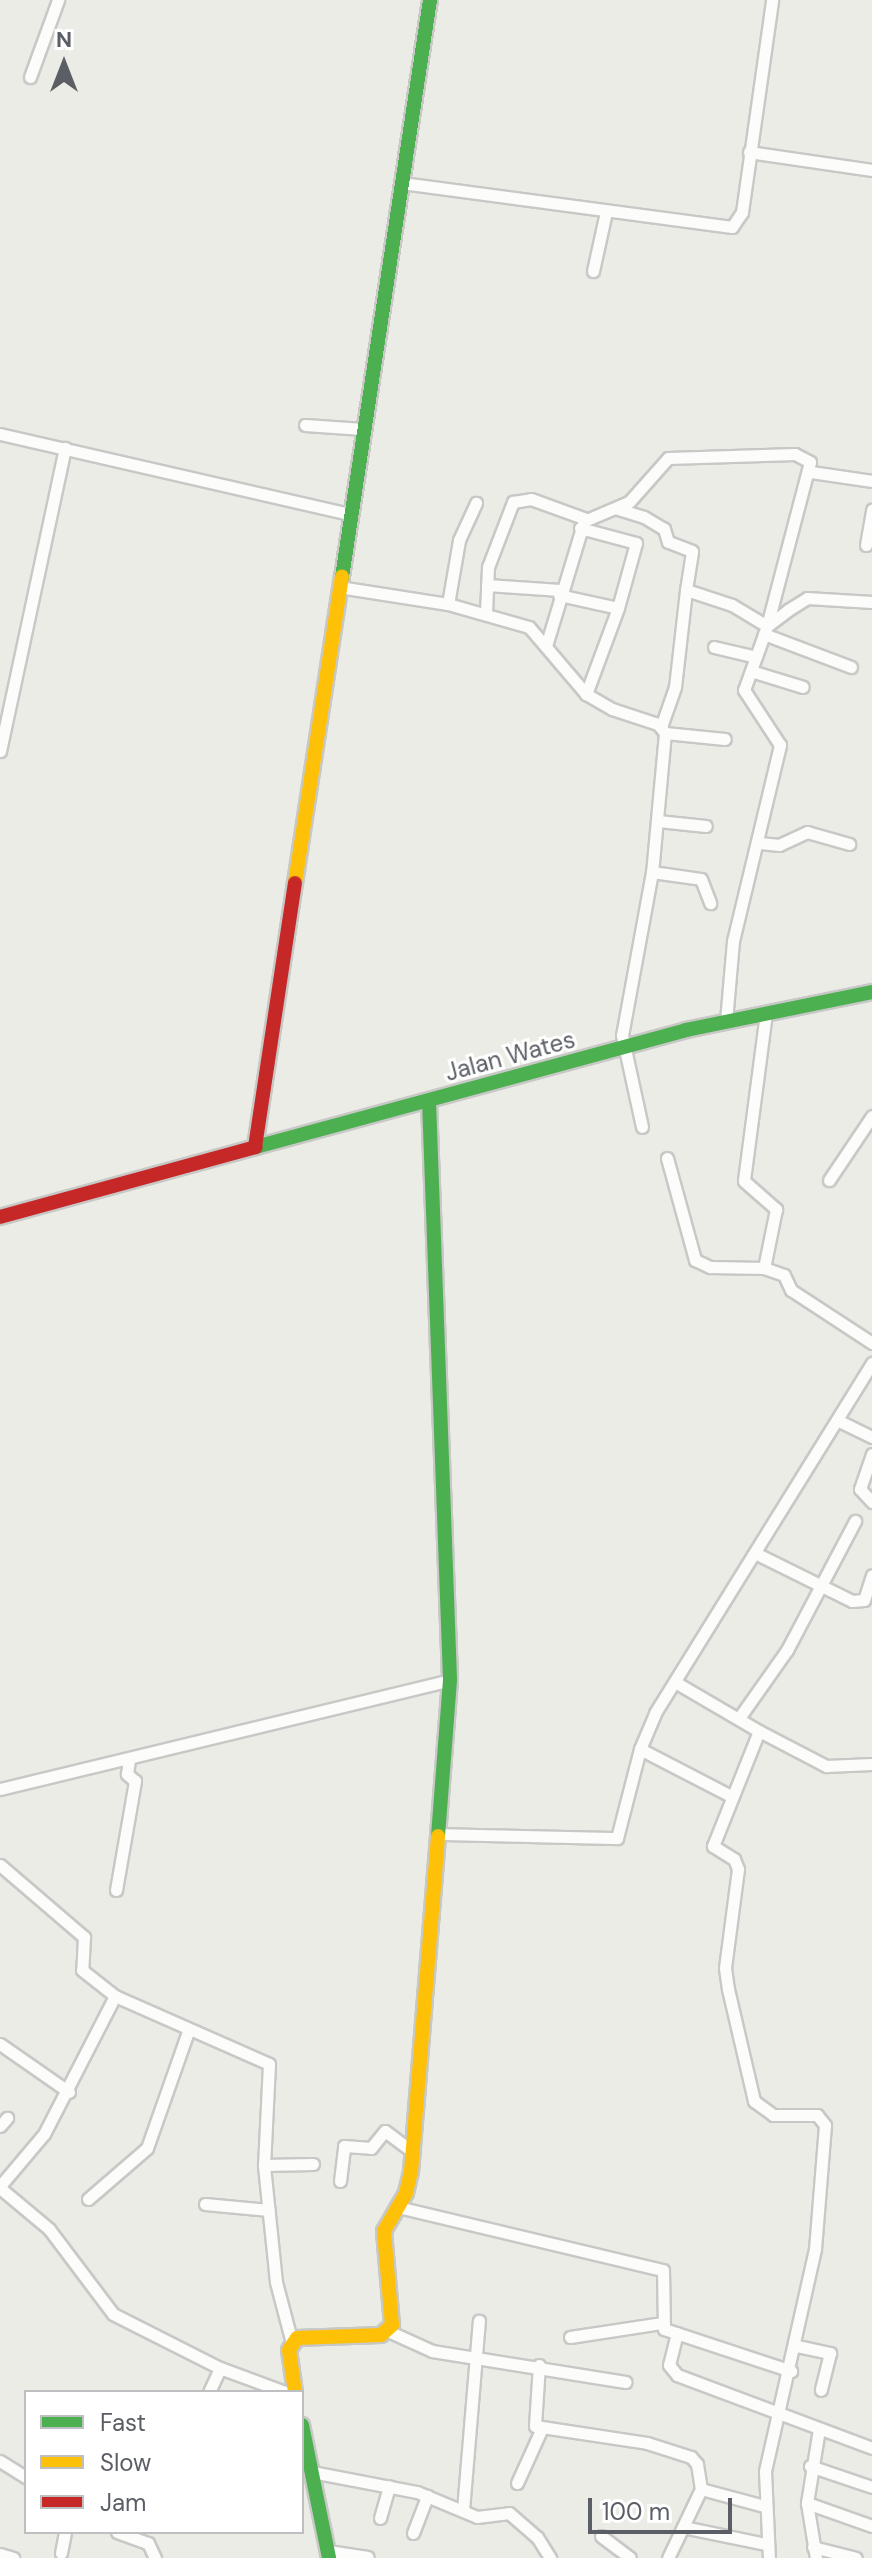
<!DOCTYPE html>
<html>
<head>
<meta charset="utf-8">
<style>
  body { margin:0 }
  #map { position:relative; width:872px; height:2558px; overflow:hidden; background:#ecece6; font-family:"DM Sans",sans-serif }
  div>[style] { position:absolute }
  [style*='--x'] { left:calc(var(--x)*1px); top:calc(var(--y)*1px); width:calc(var(--w)*1px); rotate:calc(var(--a)*1deg) }
  .roads { filter:drop-shadow(2px 0 #c8c8c7) drop-shadow(-2px 0 #c8c8c7) drop-shadow(0 2px #c8c8c7) drop-shadow(0 -2px #c8c8c7) }
  .street>* { height:11px; margin:-5.5px; padding:0 5.5px; transform-origin:5.5px; border-radius:5.5px; background:#fcfcfb }
  .fast>* { height:14px; margin:-7px; padding:0 7px; transform-origin:7px; border-radius:7px; background:#4caf50 }
  .slow>* { height:14px; margin:-7px; padding:0 7px; transform-origin:7px; border-radius:7px; background:#ffc107 }
  .jam>* { height:14px; margin:-7px; padding:0 7px; transform-origin:7px; border-radius:7px; background:#c62828 }
  span { translate:-50% -50%; white-space:nowrap; text-align:center; line-height:1.15; -webkit-text-stroke:6px #fff; paint-order:stroke }
  .street-label { font-size:24px; color:#5b5e65 }
  .legend { position:absolute; left:24px; top:2390px; width:280px; height:144px; box-sizing:border-box; background:#fff; border:2px solid #bdbfc1; margin:0; padding:10px 14px; list-style:none; font-size:24px; color:#5b5e65 }
  .legend li { display:flex; align-items:center; gap:16px; height:40px }
  .legend b { width:40px; border:2px solid #bdbfc1 }
  .north { position:absolute; left:24px; top:24px; width:80px; height:80px; -webkit-text-stroke:6px #fff; paint-order:stroke; rotate:0deg; font-size:22px; font-weight:700; line-height:32px; text-align:center; color:#5b5e65 }
  .north::after { content:''; display:block; margin:auto; width:28px; height:36px; background:#5b5e65; clip-path:polygon(50% 0,100% 100%,50% 72%,0 100%) }
  .scale { position:absolute; left:588px; top:2498px; width:144px; height:36px; box-sizing:border-box; border:4px solid #5b5e65; border-top:0; padding-left:10px; font-size:24px; line-height:28px; white-space:nowrap; color:#5b5e65; -webkit-text-stroke:6px #fff; paint-order:stroke }
</style>
</head>
<body>
<div id="map">
  <div class="roads">
    <div class="street">
      <div style="--x:30;--y:77;--w:82;--a:-70"></div>
      <div style="--x:749;--y:152;--w:124;--a:8.3"></div>
      <div style="--x:402;--y:183;--w:333;--a:7.6"></div>
      <div style="--x:732;--y:227;--w:18;--a:-56"></div>
      <div style="--x:742;--y:212;--w:214;--a:-81.9"></div>
      <div style="--x:593;--y:271;--w:60;--a:-77.6"></div>
      <div style="--x:305;--y:425;--w:58;--a:3.9"></div>
      <div style="--x:0;--y:434;--w:359;--a:12.9"></div>
      <div style="--x:811;--y:472;--w:62;--a:8.4"></div>
      <div style="--x:580;--y:528;--w:58;--a:15"></div>
      <div style="--x:636;--y:543;--w:67;--a:105.5"></div>
      <div style="--x:866;--y:545;--w:36;--a:-80"></div>
      <div style="--x:487;--y:585;--w:73;--a:3.9"></div>
      <div style="--x:339;--y:587;--w:110;--a:8.9"></div>
      <div style="--x:448;--y:604;--w:84;--a:15.9"></div>
      <div style="--x:529;--y:627;--w:88;--a:49.6"></div>
      <div style="--x:586;--y:694;--w:30;--a:30"></div>
      <div style="--x:612;--y:709;--w:48;--a:18.1"></div>
      <div style="--x:658;--y:724;--w:11;--a:52"></div>
      <div style="--x:665;--y:733;--w:140;--a:95.3"></div>
      <div style="--x:652;--y:872;--w:166;--a:100.4"></div>
      <div style="--x:622;--y:1035;--w:94;--a:77.7"></div>
      <div style="--x:559;--y:595;--w:60;--a:12.4"></div>
      <div style="--x:618;--y:608;--w:92;--a:110.4"></div>
      <div style="--x:448;--y:604;--w:65;--a:-80.2"></div>
      <div style="--x:459;--y:540;--w:41;--a:-65.3"></div>
      <div style="--x:486;--y:613;--w:46;--a:-87.5"></div>
      <div style="--x:488;--y:567;--w:70;--a:-69"></div>
      <div style="--x:513;--y:502;--w:18;--a:-9"></div>
      <div style="--x:531;--y:499;--w:59;--a:20"></div>
      <div style="--x:764;--y:634;--w:93;--a:20.8"></div>
      <div style="--x:546;--y:646;--w:131;--a:-73.1"></div>
      <div style="--x:584;--y:521;--w:49;--a:-22.9"></div>
      <div style="--x:629;--y:502;--w:59;--a:-48.4"></div>
      <div style="--x:668;--y:458;--w:127;--a:-1.8"></div>
      <div style="--x:795;--y:454;--w:17;--a:28"></div>
      <div style="--x:810;--y:462;--w:170;--a:104.7"></div>
      <div style="--x:767;--y:626;--w:41;--a:-149"></div>
      <div style="--x:732;--y:605;--w:48;--a:-161.9"></div>
      <div style="--x:686;--y:590;--w:39;--a:-81"></div>
      <div style="--x:692;--y:551;--w:26;--a:-159"></div>
      <div style="--x:668;--y:542;--w:14;--a:-107"></div>
      <div style="--x:664;--y:529;--w:23;--a:-149"></div>
      <div style="--x:644;--y:517;--w:27;--a:-163"></div>
      <div style="--x:714;--y:647;--w:43;--a:13.4"></div>
      <div style="--x:751;--y:671;--w:54;--a:17.1"></div>
      <div style="--x:661;--y:727;--w:42;--a:-70.7"></div>
      <div style="--x:675;--y:687;--w:98;--a:-83.5"></div>
      <div style="--x:665;--y:733;--w:60;--a:5.7"></div>
      <div style="--x:0;--y:751;--w:310;--a:-77.9"></div>
      <div style="--x:658;--y:821;--w:48;--a:5.9"></div>
      <div style="--x:760;--y:843;--w:19;--a:6"></div>
      <div style="--x:779;--y:845;--w:31;--a:-25"></div>
      <div style="--x:807;--y:832;--w:44;--a:15.9"></div>
      <div style="--x:652;--y:872;--w:49;--a:8.1"></div>
      <div style="--x:701;--y:879;--w:26;--a:69"></div>
      <div style="--x:766;--y:1013;--w:169;--a:97.5"></div>
      <div style="--x:744;--y:1181;--w:43;--a:41.2"></div>
      <div style="--x:776;--y:1209;--w:60;--a:101.5"></div>
      <div style="--x:764;--y:1268;--w:21;--a:19"></div>
      <div style="--x:784;--y:1275;--w:17;--a:65"></div>
      <div style="--x:791;--y:1290;--w:97;--a:33.2"></div>
      <div style="--x:726;--y:1021;--w:80;--a:-85"></div>
      <div style="--x:733;--y:941;--w:202;--a:-76.5"></div>
      <div style="--x:780;--y:745;--w:66;--a:-123.2"></div>
      <div style="--x:744;--y:690;--w:68;--a:-70.2"></div>
      <div style="--x:767;--y:626;--w:26;--a:-37"></div>
      <div style="--x:788;--y:610;--w:22;--a:-32"></div>
      <div style="--x:807;--y:598;--w:65;--a:3.5"></div>
      <div style="--x:667;--y:1158;--w:106;--a:74.6"></div>
      <div style="--x:695;--y:1260;--w:17;--a:25"></div>
      <div style="--x:710;--y:1267;--w:54;--a:1.1"></div>
      <div style="--x:829;--y:1180;--w:77;--a:-56.1"></div>
      <div style="--x:837;--y:1420;--w:39;--a:26"></div>
      <div style="--x:872;--y:1454;--w:37;--a:109"></div>
      <div style="--x:860;--y:1489;--w:18;--a:47"></div>
      <div style="--x:757;--y:1554;--w:106;--a:26.3"></div>
      <div style="--x:852;--y:1601;--w:12;--a:-5"></div>
      <div style="--x:864;--y:1600;--w:26;--a:-72"></div>
      <div style="--x:675;--y:1682;--w:97;--a:30.3"></div>
      <div style="--x:759;--y:1731;--w:124;--a:111.8"></div>
      <div style="--x:713;--y:1846;--w:25;--a:32"></div>
      <div style="--x:734;--y:1859;--w:11;--a:68"></div>
      <div style="--x:738;--y:1869;--w:100;--a:97.5"></div>
      <div style="--x:725;--y:1968;--w:21;--a:82"></div>
      <div style="--x:728;--y:1989;--w:115;--a:76.9"></div>
      <div style="--x:754;--y:2101;--w:24;--a:36"></div>
      <div style="--x:773;--y:2115;--w:44;--a:0"></div>
      <div style="--x:817;--y:2115;--w:13;--a:51"></div>
      <div style="--x:825;--y:2125;--w:124;--a:94.6"></div>
      <div style="--x:815;--y:2249;--w:228;--a:102.7"></div>
      <div style="--x:765;--y:2471;--w:87;--a:87.4"></div>
      <div style="--x:739;--y:1718;--w:83;--a:-54.8"></div>
      <div style="--x:787;--y:1650;--w:146;--a:-62.2"></div>
      <div style="--x:759;--y:1731;--w:76;--a:27.6"></div>
      <div style="--x:826;--y:1766;--w:46;--a:-2.5"></div>
      <div style="--x:640;--y:1749;--w:102;--a:27.3"></div>
      <div style="--x:0;--y:1789;--w:463;--a:-13.6"></div>
      <div style="--x:439;--y:1834;--w:178;--a:1.3"></div>
      <div style="--x:617;--y:1838;--w:92;--a:-75.5"></div>
      <div style="--x:640;--y:1749;--w:39;--a:-67"></div>
      <div style="--x:655;--y:1713;--w:412;--a:-58.2"></div>
      <div style="--x:0;--y:1865;--w:111;--a:40.6"></div>
      <div style="--x:84;--y:1937;--w:33;--a:93"></div>
      <div style="--x:82;--y:1970;--w:42;--a:38.2"></div>
      <div style="--x:115;--y:1996;--w:168;--a:23.8"></div>
      <div style="--x:269;--y:2064;--w:101;--a:92.8"></div>
      <div style="--x:116;--y:1890;--w:111;--a:-80.1"></div>
      <div style="--x:135;--y:1781;--w:11;--a:-139"></div>
      <div style="--x:127;--y:1774;--w:15;--a:-82"></div>
      <div style="--x:0;--y:2044;--w:84;--a:34.8"></div>
      <div style="--x:0;--y:2126;--w:11;--a:-49"></div>
      <div style="--x:340;--y:2181;--w:35;--a:-83"></div>
      <div style="--x:344;--y:2146;--w:27;--a:4"></div>
      <div style="--x:371;--y:2148;--w:22;--a:-51"></div>
      <div style="--x:385;--y:2131;--w:34;--a:37"></div>
      <div style="--x:0;--y:2186;--w:68;--a:-49.8"></div>
      <div style="--x:44;--y:2134;--w:155;--a:-62.8"></div>
      <div style="--x:0;--y:2188;--w:64;--a:39.9"></div>
      <div style="--x:49;--y:2229;--w:106;--a:53"></div>
      <div style="--x:113;--y:2314;--w:120;--a:26.8"></div>
      <div style="--x:220;--y:2368;--w:69;--a:20.3"></div>
      <div style="--x:88;--y:2199;--w:78;--a:-40.8"></div>
      <div style="--x:147;--y:2148;--w:126;--a:-70.6"></div>
      <div style="--x:205;--y:2204;--w:64;--a:5.4"></div>
      <div style="--x:398;--y:2207;--w:272;--a:13.4"></div>
      <div style="--x:663;--y:2270;--w:59;--a:89"></div>
      <div style="--x:664;--y:2329;--w:134;--a:18.3"></div>
      <div style="--x:388;--y:2331;--w:48;--a:24.4"></div>
      <div style="--x:432;--y:2351;--w:196;--a:9.1"></div>
      <div style="--x:677;--y:2333;--w:33;--a:104"></div>
      <div style="--x:669;--y:2365;--w:13;--a:51"></div>
      <div style="--x:677;--y:2375;--w:208;--a:20.5"></div>
      <div style="--x:570;--y:2337;--w:92;--a:-8.7"></div>
      <div style="--x:292;--y:2343;--w:63;--a:-104.7"></div>
      <div style="--x:276;--y:2282;--w:118;--a:-95.9"></div>
      <div style="--x:264;--y:2165;--w:49;--a:-1.2"></div>
      <div style="--x:797;--y:2346;--w:34;--a:12"></div>
      <div style="--x:830;--y:2353;--w:38;--a:104"></div>
      <div style="--x:539;--y:2365;--w:61;--a:93.8"></div>
      <div style="--x:535;--y:2426;--w:113;--a:8.6"></div>
      <div style="--x:647;--y:2443;--w:46;--a:17.7"></div>
      <div style="--x:691;--y:2457;--w:9;--a:49"></div>
      <div style="--x:697;--y:2464;--w:25;--a:81"></div>
      <div style="--x:701;--y:2489;--w:76;--a:115.6"></div>
      <div style="--x:209;--y:2392;--w:26;--a:-65"></div>
      <div style="--x:0;--y:2461;--w:31;--a:32"></div>
      <div style="--x:810;--y:2466;--w:65;--a:18.7"></div>
      <div style="--x:312;--y:2472;--w:107;--a:10.8"></div>
      <div style="--x:417;--y:2492;--w:65;--a:22.6"></div>
      <div style="--x:477;--y:2517;--w:32;--a:-7"></div>
      <div style="--x:509;--y:2513;--w:37;--a:41"></div>
      <div style="--x:537;--y:2537;--w:25;--a:58"></div>
      <div style="--x:517;--y:2483;--w:58;--a:-65.6"></div>
      <div style="--x:701;--y:2489;--w:65;--a:15.1"></div>
      <div style="--x:807;--y:2503;--w:69;--a:19.5"></div>
      <div style="--x:463;--y:2510;--w:190;--a:-85.2"></div>
      <div style="--x:380;--y:2518;--w:33;--a:-74"></div>
      <div style="--x:683;--y:2527;--w:85;--a:11.6"></div>
      <div style="--x:117;--y:2532;--w:33;--a:20"></div>
      <div style="--x:148;--y:2543;--w:17;--a:65"></div>
      <div style="--x:413;--y:2533;--w:40;--a:-69"></div>
      <div style="--x:601;--y:2536;--w:36;--a:37"></div>
      <div style="--x:813;--y:2547;--w:44;--a:14.3"></div>
      <div style="--x:328;--y:2551;--w:40;--a:8.5"></div>
      <div style="--x:61;--y:2553;--w:21;--a:-79"></div>
      <div style="--x:0;--y:2554;--w:14;--a:17"></div>
      <div style="--x:816;--y:2558;--w:56;--a:-99.3"></div>
      <div style="--x:807;--y:2503;--w:75;--a:-80.8"></div>
    </div>
    <div class="fast">
      <div style="--x:342;--y:577;--w:584;--a:-81.33"></div>
      <div style="--x:429;--y:1101;--w:579;--a:87.92"></div>
      <div style="--x:450;--y:1680;--w:156;--a:94.4"></div>
      <div style="--x:256;--y:1147;--w:446;--a:-15.2"></div>
      <div style="--x:686;--y:1030;--w:190;--a:-11.5"></div>
      <div style="--x:302;--y:2425;--w:136;--a:78.5"></div>
    </div>
    <div class="slow">
      <div style="--x:295;--y:883;--w:310;--a:-81.3"></div>
      <div style="--x:295;--y:2392;--w:42;--a:-98.1"></div>
      <div style="--x:289;--y:2350;--w:14;--a:-56"></div>
      <div style="--x:297;--y:2338;--w:84;--a:-2"></div>
      <div style="--x:381;--y:2335;--w:15;--a:-42"></div>
      <div style="--x:392;--y:2325;--w:94;--a:-94.9"></div>
      <div style="--x:384;--y:2231;--w:44;--a:-59.9"></div>
      <div style="--x:406;--y:2193;--w:22;--a:-77"></div>
      <div style="--x:411;--y:2172;--w:337;--a:-85.4"></div>
    </div>
    <div class="jam">
      <div style="--x:255;--y:1147;--w:267;--a:-81.4"></div>
      <div style="--x:0;--y:1217;--w:265;--a:-15.3"></div>
    </div>
  </div>
  <div class="street-label">
    <span style="left:510px;top:1056px;rotate:-15deg">Jalan Wates</span>
  </div>
  <ul class="legend">
  <li><b style="height:10px;background:#4caf50"></b>Fast</li>
  <li><b style="height:10px;background:#ffc107"></b>Slow</li>
  <li><b style="height:10px;background:#c62828"></b>Jam</li>
  </ul>
  <div class="north">N</div>
  <div class="scale">100 m</div>
</div>
</body>
</html>
